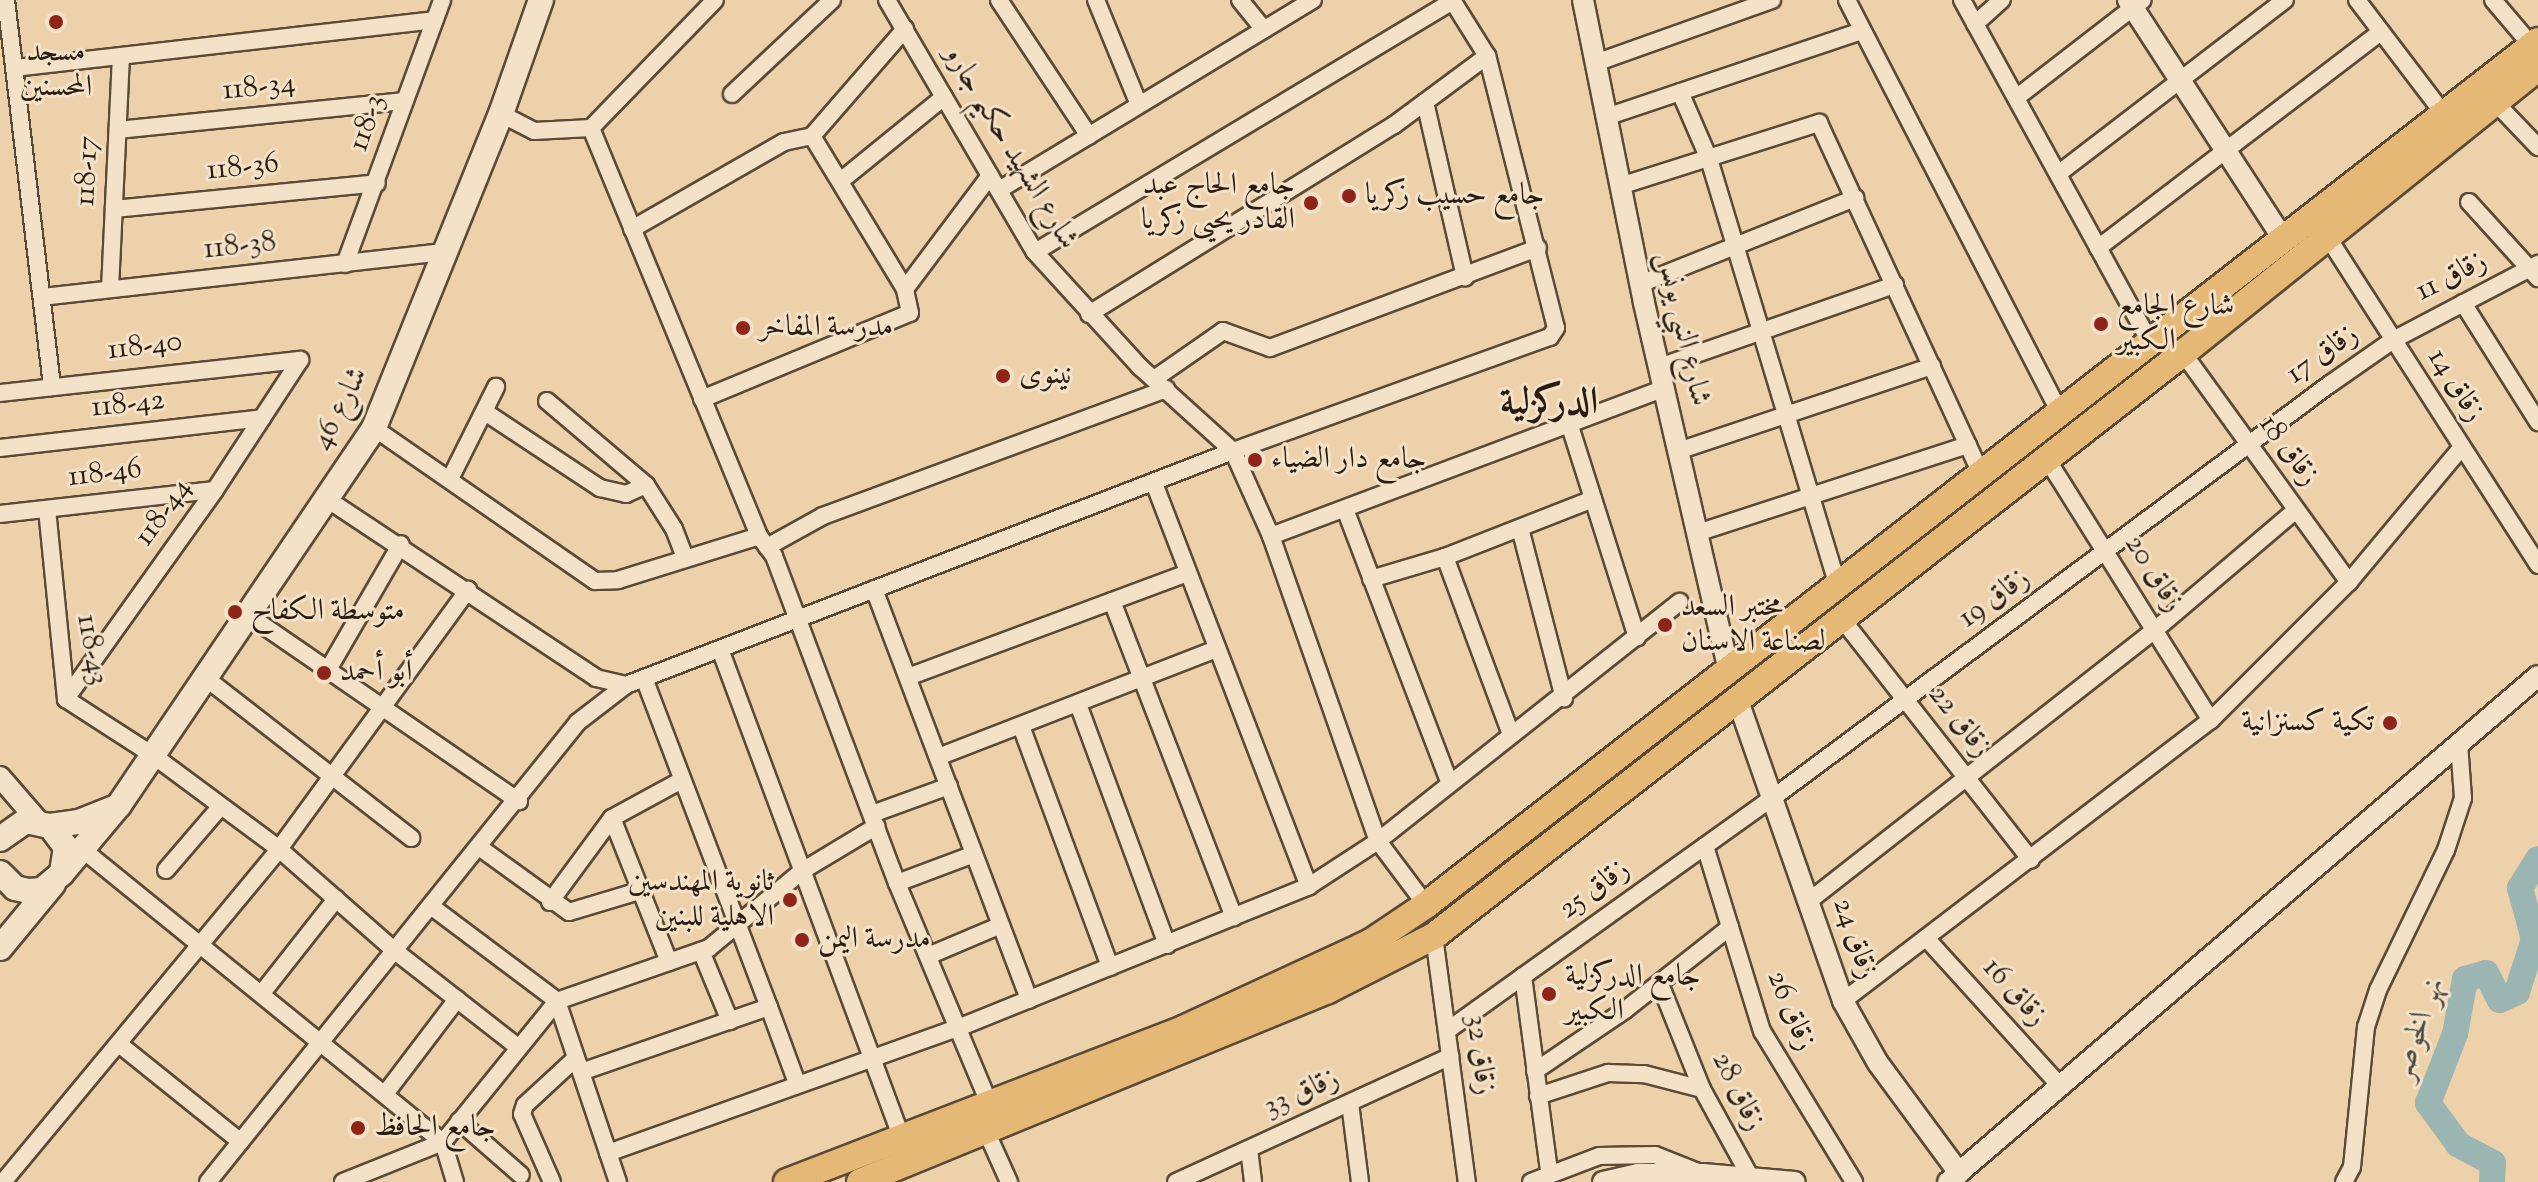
<!DOCTYPE html>
<html>
<head>
<meta charset="utf-8">
<style>
  body { margin:0 }
  #map { position:relative; width:2538px; height:1182px; overflow:hidden; background:#ecd1aa; font-family:"Sorts Mill Goudy",Amiri,serif }
  div>[style] { position:absolute }
  [style*='--x'] { left:calc(var(--x)*1px); top:calc(var(--y)*1px); width:calc(var(--w)*1px); rotate:calc(var(--a)*1deg) }
  .river>* { height:26px; margin:-13px; padding:0 13px; transform-origin:13px; border-radius:13px; background:#9bb5b2 }
  .roads { filter:drop-shadow(2px 0 #5a4a36) drop-shadow(-2px 0 #5a4a36) drop-shadow(0 2px #5a4a36) drop-shadow(0 -2px #5a4a36) }
  .minor>* { height:16px; margin:-8px; padding:0 8px; transform-origin:8px; border-radius:8px; background:#f3e1c8 }
  .tertiary>* { height:20px; margin:-10px; padding:0 10px; transform-origin:10px; border-radius:10px; background:#f3e1c8 }
  .secondary>* { height:24px; margin:-12px; padding:0 12px; transform-origin:12px; border-radius:12px; background:#f3e1c8 }
  .primary>* { height:26px; margin:-13px; padding:0 13px; transform-origin:13px; border-radius:13px; background:#e6b875 }
  .dots>* { width:22px; height:22px; translate:-50% -50%; box-sizing:border-box; border:4px solid #f3e1c8; border-radius:50% }
  span { translate:-50% -50%; white-space:nowrap; text-align:center; line-height:1.15; -webkit-text-stroke:6px #f3e1c8; paint-order:stroke }
  .poi-label { font-size:30px; color:#2a1d10 }
  .right { translate:-100% -50%; text-align:right }
  .left { translate:0 -50%; text-align:left }
  .street-label { font-size:30px; color:#2a1d10 }
  .water-label { font-size:32px; color:#4c4b41; font-style:italic }
  .district-label { font-size:38px; color:#2a1d10; font-weight:700 }
</style>
</head>
<body>
<div id="map">
  <div class="river">
    <div style="--x:2492;--y:1182;--w:19;--a:-87"></div>
    <div style="--x:2493;--y:1163;--w:40;--a:-152"></div>
    <div style="--x:2458;--y:1144;--w:51;--a:-126.2"></div>
    <div style="--x:2428;--y:1103;--w:74;--a:-68.6"></div>
    <div style="--x:2455;--y:1034;--w:56;--a:-79.7"></div>
    <div style="--x:2465;--y:979;--w:22;--a:-16"></div>
    <div style="--x:2486;--y:973;--w:30;--a:63"></div>
    <div style="--x:2500;--y:1000;--w:19;--a:-25"></div>
    <div style="--x:2517;--y:992;--w:56;--a:-72.2"></div>
    <div style="--x:2534;--y:939;--w:53;--a:-105.4"></div>
    <div style="--x:2520;--y:888;--w:34;--a:-58"></div>
  </div>
  <div class="roads">
    <div class="minor">
      <div style="--x:6;--y:0;--w:390;--a:83.2"></div>
      <div style="--x:887;--y:0;--w:292;--a:59.6"></div>
      <div style="--x:1035;--y:252;--w:156;--a:47.6"></div>
      <div style="--x:1140;--y:367;--w:125;--a:42.1"></div>
      <div style="--x:1233;--y:451;--w:93;--a:65.9"></div>
      <div style="--x:1271;--y:536;--w:323;--a:70.7"></div>
      <div style="--x:1378;--y:841;--w:80;--a:53.1"></div>
      <div style="--x:999;--y:0;--w:163;--a:56.5"></div>
      <div style="--x:1096;--y:0;--w:113;--a:67.7"></div>
      <div style="--x:1240;--y:0;--w:38;--a:51"></div>
      <div style="--x:1847;--y:0;--w:465;--a:62.7"></div>
      <div style="--x:1962;--y:0;--w:390;--a:61.2"></div>
      <div style="--x:2357;--y:0;--w:143;--a:52.7"></div>
      <div style="--x:2493;--y:0;--w:60;--a:49.7"></div>
      <div style="--x:1975;--y:24;--w:36;--a:-42"></div>
      <div style="--x:1595;--y:63;--w:188;--a:-19.6"></div>
      <div style="--x:15;--y:68;--w:422;--a:-6.5"></div>
      <div style="--x:1680;--y:92;--w:73;--a:66.6"></div>
      <div style="--x:1709;--y:159;--w:445;--a:73.2"></div>
      <div style="--x:732;--y:94;--w:137;--a:-43.2"></div>
      <div style="--x:2016;--y:98;--w:160;--a:-37.7"></div>
      <div style="--x:2494;--y:101;--w:64;--a:46.3"></div>
      <div style="--x:1425;--y:102;--w:180;--a:77.1"></div>
      <div style="--x:501;--y:114;--w:37;--a:27"></div>
      <div style="--x:534;--y:131;--w:57;--a:-3"></div>
      <div style="--x:591;--y:128;--w:178;--a:-45.9"></div>
      <div style="--x:1606;--y:117;--w:270;--a:-18.6"></div>
      <div style="--x:591;--y:128;--w:441;--a:67.6"></div>
      <div style="--x:759;--y:536;--w:25;--a:53"></div>
      <div style="--x:774;--y:556;--w:349;--a:69.4"></div>
      <div style="--x:897;--y:883;--w:236;--a:67.3"></div>
      <div style="--x:118;--y:130;--w:288;--a:-5.8"></div>
      <div style="--x:2058;--y:174;--w:286;--a:-37.5"></div>
      <div style="--x:843;--y:179;--w:130;--a:-39.1"></div>
      <div style="--x:1620;--y:186;--w:209;--a:-17.6"></div>
      <div style="--x:1819;--y:123;--w:387;--a:65.2"></div>
      <div style="--x:999;--y:190;--w:367;--a:-31.2"></div>
      <div style="--x:2469;--y:202;--w:103;--a:47.8"></div>
      <div style="--x:114;--y:209;--w:264;--a:-5.6"></div>
      <div style="--x:632;--y:229;--w:175;--a:-29.8"></div>
      <div style="--x:784;--y:142;--w:29;--a:-12"></div>
      <div style="--x:812;--y:136;--w:142;--a:-49"></div>
      <div style="--x:2327;--y:236;--w:391;--a:57.3"></div>
      <div style="--x:2098;--y:248;--w:356;--a:-37.4"></div>
      <div style="--x:1035;--y:252;--w:488;--a:-31"></div>
      <div style="--x:345;--y:264;--w:281;--a:-69.8"></div>
      <div style="--x:1640;--y:284;--w:232;--a:-21.8"></div>
      <div style="--x:110;--y:289;--w:233;--a:-87.3"></div>
      <div style="--x:905;--y:289;--w:140;--a:-53.1"></div>
      <div style="--x:42;--y:297;--w:405;--a:-6.4"></div>
      <div style="--x:2463;--y:303;--w:141;--a:57.8"></div>
      <div style="--x:1089;--y:314;--w:359;--a:-31.8"></div>
      <div style="--x:1394;--y:125;--w:116;--a:-36.6"></div>
      <div style="--x:2183;--y:353;--w:283;--a:54.1"></div>
      <div style="--x:1659;--y:367;--w:250;--a:-19.2"></div>
      <div style="--x:1154;--y:379;--w:84;--a:-34.8"></div>
      <div style="--x:1223;--y:331;--w:50;--a:19.9"></div>
      <div style="--x:1270;--y:348;--w:286;--a:-20.5"></div>
      <div style="--x:0;--y:393;--w:302;--a:-6.3"></div>
      <div style="--x:300;--y:360;--w:155;--a:123.2"></div>
      <div style="--x:215;--y:490;--w:257;--a:125.5"></div>
      <div style="--x:702;--y:399;--w:225;--a:-22.5"></div>
      <div style="--x:910;--y:313;--w:25;--a:-102"></div>
      <div style="--x:905;--y:289;--w:179;--a:-121.3"></div>
      <div style="--x:547;--y:401;--w:130;--a:40.3"></div>
      <div style="--x:646;--y:485;--w:52;--a:57.5"></div>
      <div style="--x:674;--y:529;--w:31;--a:69"></div>
      <div style="--x:485;--y:412;--w:138;--a:33.5"></div>
      <div style="--x:600;--y:488;--w:27;--a:13"></div>
      <div style="--x:626;--y:494;--w:22;--a:-24"></div>
      <div style="--x:1569;--y:423;--w:225;--a:72.4"></div>
      <div style="--x:374;--y:428;--w:269;--a:34.7"></div>
      <div style="--x:595;--y:581;--w:23;--a:-2"></div>
      <div style="--x:618;--y:580;--w:148;--a:-17.3"></div>
      <div style="--x:0;--y:448;--w:264;--a:-6.5"></div>
      <div style="--x:1678;--y:451;--w:268;--a:-18.5"></div>
      <div style="--x:2047;--y:459;--w:308;--a:57.9"></div>
      <div style="--x:451;--y:477;--w:101;--a:-63.4"></div>
      <div style="--x:1154;--y:483;--w:432;--a:69"></div>
      <div style="--x:327;--y:499;--w:323;--a:33.6"></div>
      <div style="--x:596;--y:678;--w:31;--a:13"></div>
      <div style="--x:47;--y:509;--w:191;--a:84.3"></div>
      <div style="--x:66;--y:699;--w:105;--a:32.9"></div>
      <div style="--x:154;--y:756;--w:156;--a:36.6"></div>
      <div style="--x:279;--y:849;--w:154;--a:41.3"></div>
      <div style="--x:395;--y:951;--w:156;--a:38"></div>
      <div style="--x:1345;--y:509;--w:291;--a:69.1"></div>
      <div style="--x:0;--y:514;--w:216;--a:-6.4"></div>
      <div style="--x:1520;--y:528;--w:176;--a:75.5"></div>
      <div style="--x:1697;--y:533;--w:285;--a:-18"></div>
      <div style="--x:1271;--y:536;--w:420;--a:-20.6"></div>
      <div style="--x:767;--y:547;--w:64;--a:-29"></div>
      <div style="--x:823;--y:516;--w:366;--a:-20.3"></div>
      <div style="--x:1445;--y:557;--w:189;--a:69.6"></div>
      <div style="--x:1371;--y:579;--w:77;--a:-16.6"></div>
      <div style="--x:1445;--y:557;--w:159;--a:-21.4"></div>
      <div style="--x:874;--y:589;--w:439;--a:69.3"></div>
      <div style="--x:1112;--y:601;--w:339;--a:68.9"></div>
      <div style="--x:248;--y:615;--w:329;--a:34.5"></div>
      <div style="--x:1842;--y:619;--w:306;--a:51.9"></div>
      <div style="--x:720;--y:649;--w:520;--a:69.61"></div>
      <div style="--x:329;--y:668;--w:143;--a:-59.9"></div>
      <div style="--x:908;--y:677;--w:298;--a:-20.4"></div>
      <div style="--x:644;--y:678;--w:352;--a:69.2"></div>
      <div style="--x:207;--y:679;--w:259;--a:37.9"></div>
      <div style="--x:1078;--y:704;--w:257;--a:69.7"></div>
      <div style="--x:1021;--y:726;--w:257;--a:69.7"></div>
      <div style="--x:938;--y:757;--w:299;--a:-21.2"></div>
      <div style="--x:872;--y:814;--w:82;--a:-20"></div>
      <div style="--x:612;--y:818;--w:155;--a:68.4"></div>
      <div style="--x:1705;--y:846;--w:194;--a:72.9"></div>
      <div style="--x:1762;--y:1031;--w:177;--a:58.6"></div>
      <div style="--x:479;--y:847;--w:111;--a:35.8"></div>
      <div style="--x:569;--y:912;--w:73;--a:-16.7"></div>
      <div style="--x:82;--y:849;--w:465;--a:39.1"></div>
      <div style="--x:443;--y:1142;--w:42;--a:73.3"></div>
      <div style="--x:166;--y:870;--w:84;--a:-49.3"></div>
      <div style="--x:897;--y:883;--w:82;--a:-20.6"></div>
      <div style="--x:1809;--y:901;--w:439;--a:-38.1"></div>
      <div style="--x:2155;--y:630;--w:185;--a:-40.4"></div>
      <div style="--x:550;--y:902;--w:104;--a:-53.6"></div>
      <div style="--x:612;--y:818;--w:80;--a:-28.5"></div>
      <div style="--x:432;--y:907;--w:156;--a:36.9"></div>
      <div style="--x:557;--y:1001;--w:191;--a:71.4"></div>
      <div style="--x:1434;--y:936;--w:248;--a:82.4"></div>
      <div style="--x:1926;--y:938;--w:200;--a:47.8"></div>
      <div style="--x:701;--y:951;--w:76;--a:67.5"></div>
      <div style="--x:928;--y:956;--w:79;--a:-23"></div>
      <div style="--x:1523;--y:976;--w:197;--a:82.4"></div>
      <div style="--x:1660;--y:984;--w:113;--a:68.2"></div>
      <div style="--x:1702;--y:1089;--w:102;--a:61.2"></div>
      <div style="--x:262;--y:993;--w:120;--a:-51.8"></div>
      <div style="--x:1843;--y:1001;--w:463;--a:-37.4"></div>
      <div style="--x:2211;--y:720;--w:195;--a:-45"></div>
      <div style="--x:2349;--y:582;--w:175;--a:-50.1"></div>
      <div style="--x:1448;--y:1030;--w:401;--a:-35.6"></div>
      <div style="--x:1774;--y:797;--w:693;--a:-36.61"></div>
      <div style="--x:2330;--y:384;--w:77;--a:-34.9"></div>
      <div style="--x:2393;--y:340;--w:164;--a:-27.7"></div>
      <div style="--x:119;--y:1044;--w:156;--a:38.8"></div>
      <div style="--x:1535;--y:1071;--w:109;--a:-34.1"></div>
      <div style="--x:1625;--y:1010;--w:134;--a:-38.3"></div>
      <div style="--x:581;--y:1072;--w:199;--a:-19.1"></div>
      <div style="--x:769;--y:1007;--w:81;--a:69.8"></div>
      <div style="--x:385;--y:1094;--w:119;--a:-52.8"></div>
      <div style="--x:1538;--y:1096;--w:74;--a:-18.2"></div>
      <div style="--x:1608;--y:1073;--w:36;--a:2"></div>
      <div style="--x:1644;--y:1074;--w:60;--a:14.5"></div>
      <div style="--x:1350;--y:1103;--w:80;--a:82.8"></div>
      <div style="--x:459;--y:1121;--w:82;--a:41.1"></div>
      <div style="--x:987;--y:1133;--w:54;--a:65.8"></div>
      <div style="--x:1249;--y:1149;--w:33;--a:83"></div>
      <div style="--x:608;--y:1153;--w:372;--a:-19.7"></div>
      <div style="--x:958;--y:1028;--w:379;--a:-22"></div>
      <div style="--x:1309;--y:886;--w:82;--a:-33.1"></div>
      <div style="--x:1378;--y:841;--w:385;--a:-38.4"></div>
      <div style="--x:3;--y:1182;--w:433;--a:-50.3"></div>
      <div style="--x:279;--y:849;--w:321;--a:-53.9"></div>
      <div style="--x:208;--y:1182;--w:590;--a:-51.19"></div>
      <div style="--x:578;--y:722;--w:61;--a:-37.6"></div>
      <div style="--x:626;--y:685;--w:651;--a:-21.08"></div>
      <div style="--x:1233;--y:451;--w:337;--a:-19.8"></div>
      <div style="--x:1550;--y:337;--w:11;--a:-56"></div>
      <div style="--x:1556;--y:328;--w:281;--a:-104.2"></div>
      <div style="--x:1487;--y:56;--w:66;--a:-122"></div>
      <div style="--x:343;--y:1182;--w:108;--a:-21.8"></div>
      <div style="--x:443;--y:1142;--w:181;--a:-51"></div>
      <div style="--x:557;--y:1001;--w:161;--a:-19.2"></div>
      <div style="--x:709;--y:948;--w:121;--a:-39.6"></div>
      <div style="--x:802;--y:871;--w:87;--a:-31"></div>
      <div style="--x:552;--y:1182;--w:74;--a:-113.8"></div>
      <div style="--x:522;--y:1114;--w:9;--a:-72"></div>
      <div style="--x:525;--y:1105;--w:69;--a:-42.7"></div>
      <div style="--x:1176;--y:1182;--w:302;--a:-24.6"></div>
      <div style="--x:1531;--y:1182;--w:73;--a:-20.9"></div>
      <div style="--x:1599;--y:1156;--w:56;--a:-1"></div>
      <div style="--x:1655;--y:1155;--w:46;--a:21.6"></div>
      <div style="--x:2344;--y:1182;--w:17;--a:-62"></div>
      <div style="--x:2352;--y:1167;--w:141;--a:-84.3"></div>
      <div style="--x:2366;--y:1027;--w:39;--a:-72"></div>
      <div style="--x:2378;--y:990;--w:156;--a:-64.1"></div>
      <div style="--x:2446;--y:850;--w:55;--a:-71.9"></div>
      <div style="--x:2463;--y:798;--w:54;--a:-94.2"></div>
    </div>
    <div class="tertiary">
      <div style="--x:1583;--y:0;--w:309;--a:78.6"></div>
      <div style="--x:1644;--y:303;--w:377;--a:77"></div>
      <div style="--x:2128;--y:0;--w:285;--a:57"></div>
      <div style="--x:1738;--y:701;--w:318;--a:70.7"></div>
      <div style="--x:1843;--y:1001;--w:71;--a:60.6"></div>
      <div style="--x:1878;--y:1063;--w:137;--a:53.6"></div>
      <div style="--x:0;--y:777;--w:58;--a:49.2"></div>
      <div style="--x:1603;--y:1182;--w:36;--a:-13"></div>
      <div style="--x:1638;--y:1174;--w:65;--a:0"></div>
      <div style="--x:1703;--y:1174;--w:92;--a:5"></div>
      <div style="--x:1948;--y:1182;--w:777;--a:-40.62"></div>
    </div>
    <div class="secondary">
      <div style="--x:50;--y:826;--w:29;--a:-8"></div>
      <div style="--x:79;--y:822;--w:38;--a:-22"></div>
      <div style="--x:0;--y:839;--w:32;--a:-35"></div>
      <div style="--x:26;--y:821;--w:25;--a:12"></div>
      <div style="--x:50;--y:826;--w:26;--a:53"></div>
      <div style="--x:66;--y:847;--w:26;--a:99"></div>
      <div style="--x:0;--y:873;--w:21;--a:45"></div>
      <div style="--x:15;--y:888;--w:13;--a:13"></div>
      <div style="--x:28;--y:891;--w:14;--a:-4"></div>
      <div style="--x:42;--y:890;--w:26;--a:-40"></div>
      <div style="--x:62;--y:873;--w:89;--a:-50"></div>
      <div style="--x:119;--y:805;--w:455;--a:-55.9"></div>
      <div style="--x:374;--y:428;--w:339;--a:-68"></div>
      <div style="--x:501;--y:114;--w:121;--a:-70.7"></div>
      <div style="--x:0;--y:948;--w:83;--a:-50.4"></div>
    </div>
    <div class="primary">
      <div style="--x:787;--y:1182;--w:425;--a:-21.1"></div>
      <div style="--x:1183;--y:1029;--w:207;--a:-24.8"></div>
      <div style="--x:1371;--y:942;--w:66;--a:-33.9"></div>
      <div style="--x:1426;--y:905;--w:1408;--a:-37.85"></div>
      <div style="--x:860;--y:1182;--w:506;--a:-22.31"></div>
      <div style="--x:1328;--y:990;--w:119;--a:-27"></div>
      <div style="--x:1434;--y:936;--w:949;--a:-37.9"></div>
      <div style="--x:2183;--y:353;--w:455;--a:-38.8"></div>
    </div>
  </div>
  <div class="dots">
    <div style="left:56px;top:22px;background:#8f2418"></div>
    <div style="left:1349px;top:196px;background:#8f2418"></div>
    <div style="left:1311px;top:203px;background:#8f2418"></div>
    <div style="left:2101px;top:324px;background:#8f2418"></div>
    <div style="left:743px;top:328px;background:#8f2418"></div>
    <div style="left:1003px;top:376px;background:#8f2418"></div>
    <div style="left:1255px;top:460px;background:#8f2418"></div>
    <div style="left:235px;top:612px;background:#8f2418"></div>
    <div style="left:1665px;top:625px;background:#8f2418"></div>
    <div style="left:324px;top:673px;background:#8f2418"></div>
    <div style="left:2390px;top:723px;background:#8f2418"></div>
    <div style="left:790px;top:900px;background:#8f2418"></div>
    <div style="left:802px;top:940px;background:#8f2418"></div>
    <div style="left:1549px;top:994px;background:#8f2418"></div>
    <div style="left:358px;top:1128px;background:#8f2418"></div>
  </div>
  <div class="poi-label">
    <span style="left:56px;top:70px">مسجد<br>المحسنين</span>
    <span class="right" style="left:1295px;top:203px">جامع الحاج عبد<br>القادر يحيى زكريا</span>
    <span class="left" style="left:1365px;top:196px">جامع حسيب زكريا</span>
    <span class="left" style="left:2117px;top:324px">شارع الجامع<br>الكبير</span>
    <span class="left" style="left:759px;top:328px">مدرسة المفاخر</span>
    <span class="left" style="left:1019px;top:376px">نينوى</span>
    <span class="left" style="left:1271px;top:460px">جامع دار الضياء</span>
    <span class="left" style="left:1681px;top:625px">مختبر السعد<br>لصناعة الاسنان</span>
    <span class="left" style="left:251px;top:612px">متوسطة الكفاح</span>
    <span class="left" style="left:340px;top:673px">أبو أحمد</span>
    <span class="right" style="left:2374px;top:723px">تكية كسنزانية</span>
    <span class="right" style="left:774px;top:900px">ثانوية المهندسين<br>الاهلية للبنين</span>
    <span class="left" style="left:818px;top:940px">مدرسة اليمن</span>
    <span class="left" style="left:1565px;top:994px">جامع الدركزلية<br>الكبير</span>
    <span class="left" style="left:374px;top:1128px">جامع الحافظ</span>
  </div>
  <div class="street-label">
    <span style="left:259px;top:88px;rotate:-6deg">118-34</span>
    <span style="left:368px;top:123px;rotate:-71deg">118-3</span>
    <span style="left:1010px;top:148px;rotate:59deg">شارع الشهيد حكيم جارو</span>
    <span style="left:243px;top:168px;rotate:-6deg">118-36</span>
    <span style="left:88px;top:171px;rotate:-87deg">118-17</span>
    <span style="left:240px;top:247px;rotate:-6deg">118-38</span>
    <span style="left:2452px;top:277px;rotate:-27deg">زقاق 11</span>
    <span style="left:1682px;top:329px;rotate:77deg">شارع النبي يونس</span>
    <span style="left:145px;top:347px;rotate:-7deg">118-40</span>
    <span style="left:2323px;top:355px;rotate:-35deg">زقاق 17</span>
    <span style="left:2455px;top:386px;rotate:58deg">زقاق 14</span>
    <span style="left:128px;top:405px;rotate:-6deg">118-42</span>
    <span style="left:341px;top:409px;rotate:-63deg">شارع 46</span>
    <span style="left:2288px;top:451px;rotate:54deg">زقاق 18</span>
    <span style="left:105px;top:474px;rotate:-7deg">118-46</span>
    <span style="left:164px;top:513px;rotate:-54deg">118-44</span>
    <span style="left:2153px;top:574px;rotate:58deg">زقاق 20</span>
    <span style="left:1995px;top:599px;rotate:-36deg">زقاق 19</span>
    <span style="left:91px;top:650px;rotate:80deg">118-43</span>
    <span style="left:1959px;top:722px;rotate:52deg">زقاق 22</span>
    <span style="left:1595px;top:890px;rotate:-36deg">زقاق 25</span>
    <span style="left:1854px;top:939px;rotate:71deg">زقاق 24</span>
    <span style="left:2014px;top:993px;rotate:48deg">زقاق 16</span>
    <span style="left:1790px;top:1011px;rotate:68deg">زقاق 26</span>
    <span style="left:1479px;top:1055px;rotate:83deg">زقاق 32</span>
    <span style="left:1737px;top:1092px;rotate:64deg">زقاق 28</span>
    <span style="left:1302px;top:1094px;rotate:-24deg">زقاق 33</span>
  </div>
  <div class="water-label">
    <span style="left:2419px;top:1029px;rotate:-71deg">نهر الخوصر</span>
  </div>
  <div class="district-label">
    <span style="left:1549px;top:405px">الدركزلية</span>
  </div>
</div>
</body>
</html>
